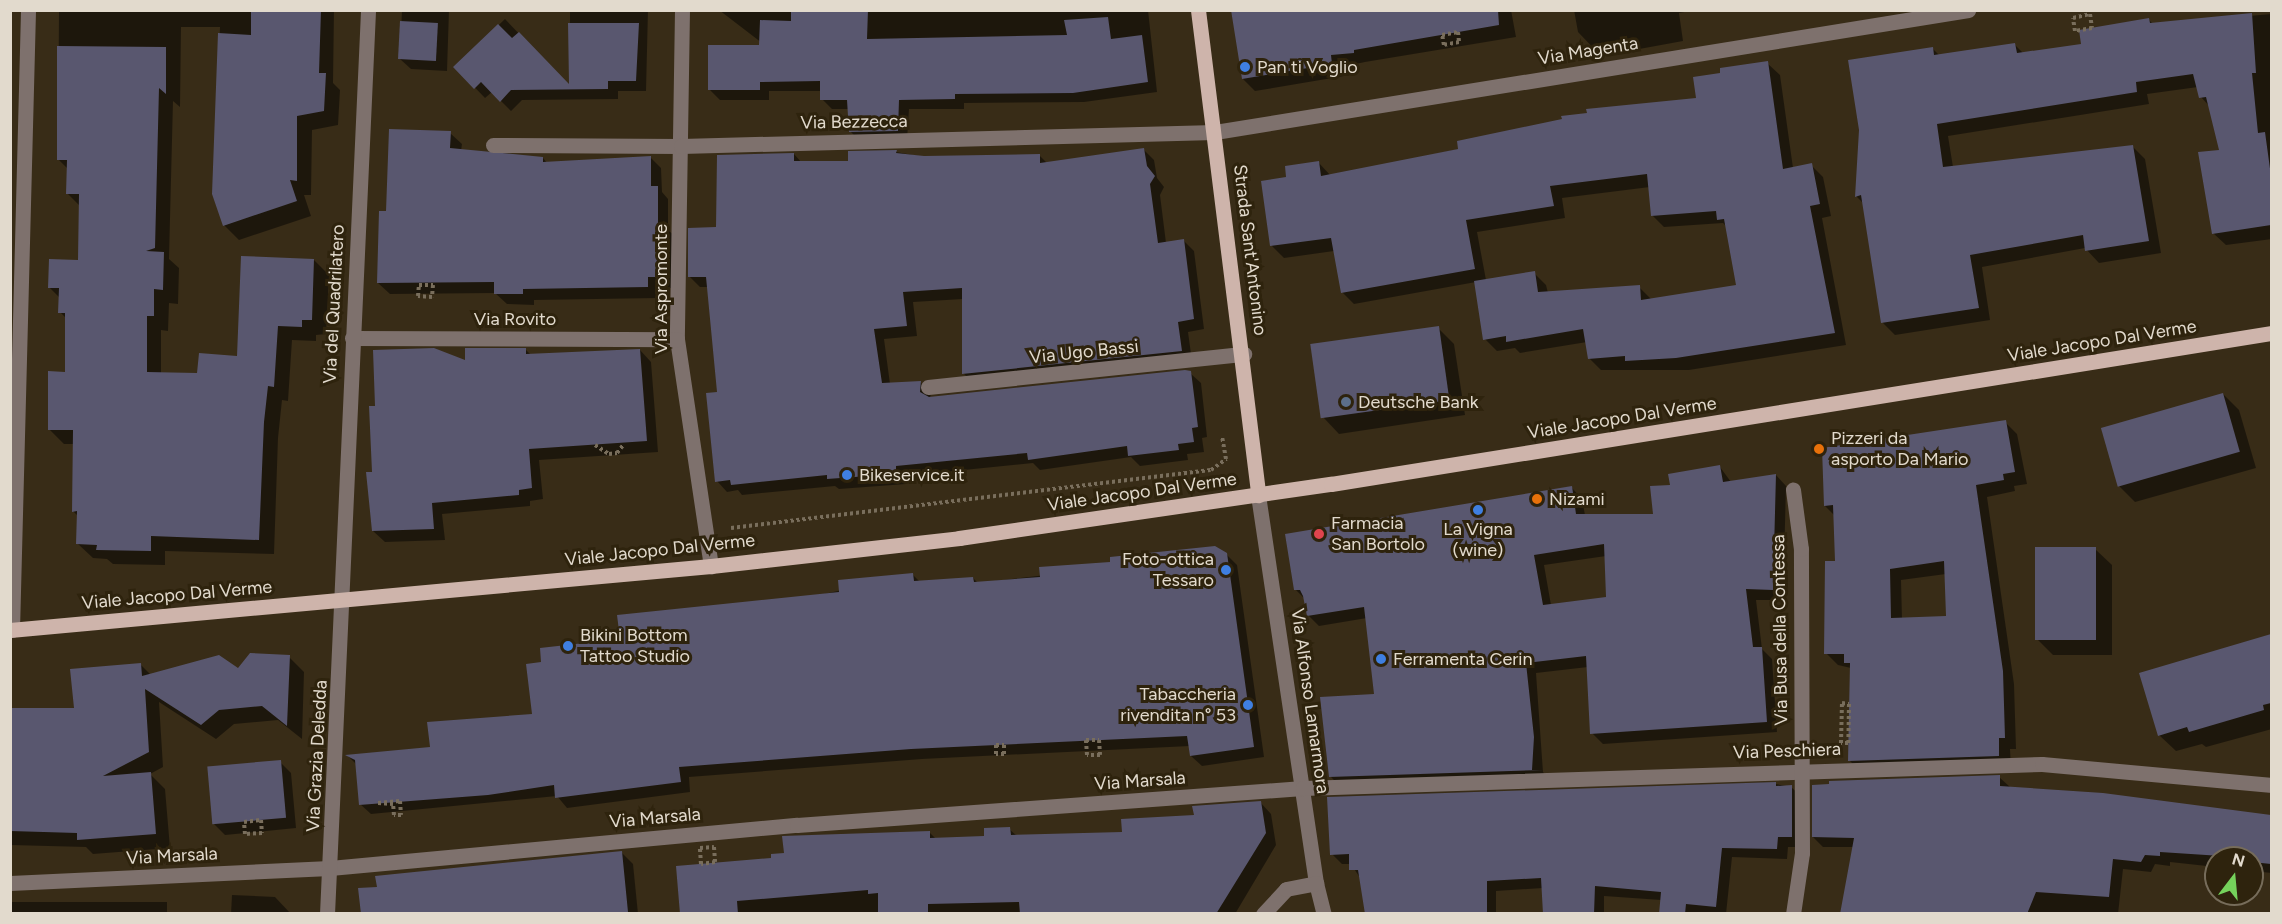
<!DOCTYPE html>
<html>
<head>
<meta charset="utf-8">
<style>
  body { margin:0 }
  #map { position:relative; width:2282px; height:924px; overflow:hidden; background:#382c17; font-family:Figtree,sans-serif }
  div>[style] { position:absolute }
  [style*='--x'] { left:calc(var(--x)*1px); top:calc(var(--y)*1px); width:calc(var(--w)*1px); rotate:calc(var(--a)*1deg) }
  .shadow>* { inset:0; background:#0007; transform-origin:0 0 }
  .building>* { inset:0; background:#59576f; transform-origin:0 0 }
  .path>* { height:4px; margin-top:-2px; transform-origin:0; background:repeating-linear-gradient(90deg,#796e5c 0 3px,transparent 0 6px) }
  .minor>* { height:15px; margin:-7.5px; padding:0 7.5px; transform-origin:7.5px; border-radius:7.5px; background:#7e716d }
  .major>* { height:15px; margin:-7.5px; padding:0 7.5px; transform-origin:7.5px; border-radius:7.5px; background:#ceb4ab }
  .dots>* { width:16px; height:16px; translate:-50% -50%; box-sizing:border-box; border:3px solid #2e230d; border-radius:50% }
  span { translate:-50% -50%; white-space:nowrap; text-align:center; line-height:1.15; -webkit-text-stroke:6px #2e230d; paint-order:stroke }
  .street-label { font-size:18px; color:#e2dacd }
  .poi-label { font-size:18px; color:#e2dacd }
  .left { translate:0 -50%; text-align:left }
  .right { translate:-100% -50%; text-align:right }
  .frame { position:absolute; inset:0; border:12px solid #e2dacd; pointer-events:none }
  .north { position:absolute; left:2204px; top:846px; width:60px; height:60px; box-sizing:border-box; background:#2e230d; border:2px solid #766c5a; border-radius:50%; rotate:16deg; font-size:16px; font-weight:700; line-height:24px; text-align:center; color:#e2dacd }
  .north::after { content:''; display:block; margin:auto; width:21px; height:27px; background:#75d25b; clip-path:polygon(50% 0,100% 100%,50% 72%,0 100%) }
</style>
</head>
<body>
<div id="map">
  <div class="shadow">
    <div style="clip-path:polygon(59px 10px,334px 10px,333px 83px,340px 90px,338px 125px,312px 130px,311px 195px,304px 195px,311px 216px,239px 240px,224px 225px,214px 194px,220px 27px,181px 27px,180px 107px,173px 101px,169px 259px,179px 268px,178px 304px,169px 303px,168px 331px,161px 330px,161px 374px,198px 375px,238px 358px,314px 260px,329px 275px,326px 334px,316px 335px,316px 341px,292px 340px,288px 401px,282px 400px,278px 438px,274px 554px,165px 551px,165px 565px,113px 564px,107px 559px,93px 558px,78px 544px,78px 516px,73px 511px,74px 444px,64px 444px,49px 429px,67px 373px,67px 319px,60px 312px,60px 298px,49px 287px,80px 261px,81px 207px,67px 193px,68px 169px,58px 159px)"></div>
    <div style="clip-path:polygon(402px 10px,449px 10px,447px 71px,411px 69px,400px 59px)"></div>
    <div style="clip-path:polygon(570px 10px,648px 10px,646px 91px,618px 91px,618px 99px,522px 100px,511px 111px,492px 92px,485px 98px,455px 67px,505px 19px,570px 87px)"></div>
    <div style="clip-path:polygon(719px 10px,1148px 10px,1157px 92px,1084px 102px,964px 103px,964px 109px,909px 109px,907px 140px,860px 141px,850px 131px,849px 109px,832px 109px,822px 99px,822px 91px,769px 91px,769px 100px,720px 100px,710px 90px,766px 46px)"></div>
    <div style="clip-path:polygon(1232px 10px,1511px 10px,1516px 37px,1365px 62px,1342px 67px,1344px 76px,1255px 91px,1243px 79px)"></div>
    <div style="clip-path:polygon(1574px 10px,1695px 10px,1679px 13px,1683px 41px,1601px 56px,1578px 32px)"></div>
    <div style="clip-path:polygon(2272px 14px,2272px 239px,2226px 245px,2213px 233px,2221px 151px,2210px 107px,2201px 97px,2198px 87px,2147px 94px,2149px 104px,1948px 136px,1953px 167px,2132px 146px,2145px 159px,2161px 253px,2099px 263px,2085px 248px,1982px 267px,1990px 320px,1895px 335px,1883px 323px,1864px 204px,1856px 196px,1932px 48px,1940px 56px,2015px 45px,2023px 53px,2083px 45px,2149px 20px,2153px 24px)"></div>
    <div style="clip-path:polygon(evenodd,1767px 63px,1780px 75px,1793px 168px,1811px 165px,1823px 177px,1831px 216px,1822px 218px,1846px 345px,1689px 370px,1601px 370px,1589px 358px,1587px 342px,1520px 353px,1515px 348px,1497px 351px,1485px 339px,1476px 282px,1354px 304px,1342px 292px,1334px 251px,1284px 258px,1272px 246px,1288px 178px,1318px 162px,1331px 176px,1697px 99px,1722px 74px,1767px 63px,1650px 187px,1652px 215px,1664px 227px,1723px 223px,1727px 227px,1738px 287px,1651px 299px,1639px 287px,1548px 293px,1546px 285px,1534px 273px,1486px 280px,1477px 232px,1565px 218px,1562px 198px,1650px 187px)"></div>
    <div style="clip-path:polygon(450px 133px,462px 144px,461px 151px,543px 158px,547px 163px,650px 157px,661px 168px,662px 192px,668px 199px,668px 230px,680px 241px,679px 288px,659px 288px,659px 298px,534px 300px,534px 305px,507px 304px,495px 293px,390px 294px,378px 283px,387px 213px)"></div>
    <div style="clip-path:polygon(1144px 150px,1154px 160px,1157px 178px,1164px 187px,1160px 195px,1166px 243px,1184px 241px,1194px 251px,1204px 329px,1188px 332px,1192px 361px,974px 383px,963px 373px,963px 299px,913px 302px,917px 336px,884px 339px,890px 384px,920px 382px,931px 393px,930px 398px,1190px 373px,1201px 383px,1207px 437px,1202px 438px,1204px 452px,1187px 454px,1188px 460px,1140px 466px,1131px 457px,1040px 470px,1033px 463px,905px 476px,906px 484px,839px 489px,835px 486px,742px 495px,738px 490px,727px 492px,717px 481px,718px 393px,708px 287px,700px 287px,689px 276px,718px 229px,794px 154px,802px 163px,849px 163px,896px 152px,924px 157px,1039px 155px,1048px 164px)"></div>
    <div style="clip-path:polygon(1438px 328px,1454px 344px,1465px 415px,1339px 434px,1323px 417px)"></div>
    <div style="clip-path:polygon(526px 350px,531px 355px,640px 350px,651px 362px,658px 452px,539px 460px,543px 499px,530px 501px,530px 506px,442px 514px,445px 540px,385px 542px,373px 531px,377px 407px,467px 362px)"></div>
    <div style="clip-path:polygon(2223px 394px,2239px 410px,2256px 468px,2135px 502px,2119px 486px)"></div>
    <div style="clip-path:polygon(evenodd,2005px 422px,2017px 434px,2027px 484px,2014px 486px,2015px 491px,1987px 497px,2014px 684px,2016px 749px,2010px 749px,2011px 767px,1861px 772px,1849px 760px,1851px 668px,1838px 665px,1826px 653px,1837px 563px,1835px 516px,1825px 506px,2005px 422px,1946px 574px,1948px 617px,1902px 619px,1901px 580px,1946px 574px)"></div>
    <div style="clip-path:polygon(evenodd,1720px 467px,1731px 482px,1776px 475px,1786px 486px,1783px 600px,1756px 600px,1762px 649px,1772px 659px,1777px 732px,1603px 744px,1592px 733px,1588px 667px,1536px 673px,1543px 772px,1551px 781px,1341px 787px,1331px 777px,1321px 698px,1376px 695px,1367px 618px,1319px 626px,1308px 615px,1305px 599px,1296px 590px,1572px 488px,1582px 499px,1585px 515px,1655px 516px,1672px 486px,1720px 467px,1606px 556px,1608px 599px,1551px 605px,1544px 565px,1606px 556px)"></div>
    <div style="clip-path:polygon(2095px 549px,2112px 565px,2112px 655px,2053px 655px,2037px 639px)"></div>
    <div style="clip-path:polygon(1226px 554px,1237px 565px,1264px 757px,1202px 766px,1191px 756px,1190px 746px,922px 759px,689px 777px,690px 792px,567px 808px,557px 796px,371px 814px,360px 804px,356px 764px,348px 756px,432px 748px,534px 716px,543px 664px,622px 640px,912px 574px,920px 582px,973px 578px,978px 583px)"></div>
    <div style="clip-path:polygon(2272px 636px,2272px 729px,2206px 747px,2202px 744px,2176px 751px,2159px 735px,2141px 674px)"></div>
    <div style="clip-path:polygon(289px 657px,304px 672px,302px 739px,278px 720px,234px 724px,216px 739px,159px 702px,163px 767px,150px 774px,165px 789px,170px 848px,93px 854px,86px 847px,10px 845px,10px 712px,76px 710px,140px 664px,151px 675px,239px 669px)"></div>
    <div style="clip-path:polygon(280px 762px,291px 773px,296px 828px,225px 835px,214px 824px)"></div>
    <div style="clip-path:polygon(1999px 777px,2010px 787px,2272px 816px,2272px 873px,2252px 871px,2252px 858px,2216px 858px,2216px 867px,2170px 862px,2170px 866px,2155px 864px,2151px 872px,2123px 869px,2118px 914px,1969px 914px,1854px 847px,1823px 847px,1813px 837px)"></div>
    <div style="clip-path:polygon(1776px 784px,1791px 787px,1802px 797px,1802px 847px,1788px 847px,1787px 859px,1732px 857px,1726px 914px,1660px 914px,1661px 900px,1604px 896px,1604px 914px,1544px 914px,1543px 888px,1496px 891px,1496px 914px,1367px 914px,1362px 881px,1351px 864px,1342px 864px,1332px 854px)"></div>
    <div style="clip-path:polygon(1260px 802px,1271px 814px,1276px 845px,1235px 914px,682px 914px,773px 859px,929px 832px,937px 840px,986px 837px,1009px 829px,1017px 836px,1124px 833px)"></div>
    <div style="clip-path:polygon(621px 852px,633px 864px,638px 914px,362px 914px)"></div>
    <div style="clip-path:polygon(232px 895px,275px 897px,291px 914px,231px 914px)"></div>
    <div style="left:10px;top:902px;width:157px;height:12px"></div>
  </div>
  <div class="building">
    <div style="clip-path:polygon(251px 10px,321px 10px,319px 73px,326px 73px,324px 111px,297px 116px,297px 181px,290px 180px,297px 201px,223px 226px,212px 194px,218px 33px,251px 35px)"></div>
    <div style="clip-path:polygon(791px 10px,868px 10px,867px 39px,1067px 35px,1064px 20px,1108px 17px,1111px 39px,1142px 35px,1148px 82px,1073px 93px,955px 94px,955px 99px,899px 100px,898px 131px,849px 132px,847px 100px,820px 100px,820px 81px,760px 82px,760px 90px,708px 90px,708px 45px,759px 45px,760px 20px,791px 21px)"></div>
    <div style="clip-path:polygon(1231px 10px,1498px 10px,1499px 25px,1354px 50px,1354px 53px,1331px 55px,1332px 64px,1242px 79px)"></div>
    <div style="clip-path:polygon(2252px 13px,2256px 73px,2252px 73px,2258px 133px,2265px 132px,2271px 176px,2271px 225px,2212px 234px,2198px 152px,2219px 150px,2206px 97px,2199px 98px,2193px 74px,2136px 82px,2137px 92px,1937px 124px,1943px 167px,2133px 145px,2149px 241px,2085px 251px,2083px 235px,1970px 255px,1979px 308px,1881px 323px,1861px 195px,1855px 197px,1859px 130px,1848px 60px,1933px 47px,1934px 55px,2015px 43px,2017px 53px,2081px 44px,2079px 30px,2149px 18px,2150px 23px)"></div>
    <div style="left:400px;top:21px;width:38px;height:38px;rotate:3deg"></div>
    <div style="clip-path:polygon(568px 23px,639px 23px,636px 81px,608px 81px,608px 89px,511px 90px,500px 102px,481px 82px,474px 89px,453px 67px,498px 24px,512px 38px,519px 32px,569px 84px)"></div>
    <div style="clip-path:polygon(57px 46px,166px 47px,166px 94px,159px 88px,155px 248px,146px 251px,164px 252px,163px 290px,154px 289px,154px 316px,147px 316px,147px 372px,197px 373px,199px 353px,237px 356px,241px 256px,314px 259px,312px 320px,302px 320px,302px 327px,278px 326px,274px 387px,268px 386px,264px 422px,259px 540px,151px 536px,151px 551px,96px 550px,97px 545px,76px 544px,77px 511px,72px 512px,73px 430px,48px 430px,48px 371px,65px 372px,65px 313px,58px 313px,59px 288px,48px 288px,49px 259px,78px 260px,79px 194px,66px 194px,67px 160px,57px 160px)"></div>
    <div style="clip-path:polygon(1768px 61px,1783px 169px,1812px 163px,1820px 204px,1810px 206px,1835px 333px,1676px 358px,1625px 361px,1625px 356px,1588px 359px,1583px 329px,1506px 342px,1506px 336px,1483px 340px,1474px 281px,1535px 271px,1538px 292px,1640px 285px,1641px 300px,1736px 285px,1724px 219px,1717px 220px,1716px 211px,1651px 216px,1647px 174px,1550px 186px,1554px 206px,1466px 220px,1475px 269px,1341px 293px,1331px 238px,1270px 246px,1261px 181px,1286px 177px,1285px 166px,1319px 161px,1321px 176px,1458px 149px,1457px 141px,1562px 119px,1561px 116px,1587px 113px,1586px 109px,1696px 98px,1693px 77px,1720px 73px,1720px 68px)"></div>
    <div style="clip-path:polygon(389px 129px,451px 131px,450px 148px,543px 157px,543px 162px,651px 156px,651px 186px,658px 186px,658px 229px,669px 229px,668px 277px,648px 277px,648px 287px,523px 289px,523px 294px,494px 294px,494px 282px,377px 283px,379px 211px,386px 211px)"></div>
    <div style="clip-path:polygon(1144px 148px,1147px 166px,1155px 176px,1150px 184px,1158px 243px,1184px 239px,1194px 319px,1178px 322px,1182px 351px,962px 374px,962px 288px,903px 292px,907px 326px,874px 329px,882px 383px,921px 381px,920px 392px,929px 397px,1185px 370px,1191px 371px,1198px 427px,1192px 428px,1194px 442px,1178px 444px,1179px 450px,1128px 456px,1127px 446px,1028px 460px,1027px 453px,896px 466px,896px 474px,827px 479px,827px 475px,731px 485px,730px 480px,715px 482px,706px 393px,717px 392px,706px 277px,688px 277px,688px 228px,716px 227px,717px 155px,794px 153px,794px 161px,848px 161px,848px 151px,897px 150px,896px 153px,924px 156px,1040px 154px,1040px 163px)"></div>
    <div style="left:1439px;top:326px;width:75px;height:130px;rotate:82deg"></div>
    <div style="clip-path:polygon(434px 348px,465px 360px,465px 348px,526px 348px,526px 354px,640px 349px,647px 441px,529px 449px,532px 488px,519px 490px,519px 495px,432px 503px,434px 529px,372px 531px,366px 472px,372px 472px,369px 406px,375px 406px,373px 350px)"></div>
    <div style="left:2223px;top:393px;width:61px;height:127px;rotate:74deg"></div>
    <div style="clip-path:polygon(evenodd,2006px 420px,2015px 472px,2003px 474px,2004px 480px,1976px 485px,2003px 671px,2005px 738px,1999px 738px,1999px 756px,1848px 761px,1850px 663px,1844px 663px,1844px 654px,1824px 654px,1825px 561px,1835px 561px,1833px 505px,1824px 506px,1822px 448px,2006px 420px,1944px 561px,1946px 616px,1891px 618px,1890px 569px,1944px 561px)"></div>
    <div style="clip-path:polygon(evenodd,1720px 465px,1723px 482px,1776px 474px,1773px 590px,1746px 589px,1753px 647px,1762px 647px,1767px 722px,1590px 734px,1586px 656px,1526px 663px,1534px 737px,1532px 770px,1543px 770px,1329px 777px,1320px 697px,1374px 694px,1364px 607px,1307px 616px,1303px 596px,1300px 590px,1294px 590px,1285px 534px,1572px 486px,1576px 514px,1653px 514px,1650px 486px,1670px 485px,1668px 474px,1720px 465px,1604px 544px,1606px 597px,1543px 605px,1534px 555px,1604px 544px)"></div>
    <div style="clip-path:polygon(1215px 546px,1227px 553px,1254px 747px,1190px 756px,1187px 736px,911px 749px,679px 767px,681px 782px,555px 798px,554px 785px,488px 795px,359px 805px,355px 760px,345px 755px,430px 747px,427px 722px,532px 714px,526px 664px,541px 662px,540px 648px,620px 639px,617px 615px,839px 592px,838px 580px,913px 573px,914px 581px,973px 577px,974px 582px,1040px 577px,1039px 567px,1110px 562px,1110px 557px)"></div>
    <div style="left:2035px;top:547px;width:61px;height:93px"></div>
    <div style="clip-path:polygon(2271px 634px,2271px 703px,2263px 705px,2264px 710px,2189px 732px,2187px 727px,2158px 736px,2139px 673px)"></div>
    <div style="clip-path:polygon(250px 653px,290px 655px,287px 726px,262px 706px,219px 710px,201px 725px,145px 689px,149px 752px,103px 776px,151px 772px,156px 834px,77px 840px,77px 833px,10px 831px,10px 708px,74px 708px,70px 669px,141px 663px,142px 676px,219px 655px,238px 668px)"></div>
    <div style="left:281px;top:760px;width:58px;height:74px;rotate:85deg"></div>
    <div style="clip-path:polygon(2000px 775px,2000px 786px,2103px 793px,2271px 815px,2271px 864px,2252px 862px,2252px 858px,2160px 852px,2160px 856px,2145px 855px,2141px 862px,2113px 859px,2109px 897px,2036px 892px,2027px 914px,1840px 914px,1854px 838px,1812px 837px,1812px 785px,1829px 784px,1829px 781px)"></div>
    <div style="clip-path:polygon(1776px 782px,1776px 786px,1792px 785px,1792px 837px,1778px 837px,1777px 849px,1722px 848px,1716px 907px,1686px 904px,1685px 914px,1659px 914px,1661px 892px,1595px 886px,1594px 914px,1543px 914px,1541px 878px,1487px 881px,1487px 914px,1365px 914px,1358px 870px,1349px 870px,1349px 854px,1330px 855px,1327px 797px)"></div>
    <div style="clip-path:polygon(1261px 801px,1266px 833px,1216px 914px,1020px 914px,1019px 902px,928px 904px,928px 914px,878px 914px,878px 893px,868px 894px,868px 890px,737px 901px,738px 914px,680px 914px,676px 866px,771px 858px,771px 854px,784px 853px,782px 836px,930px 831px,930px 838px,984px 836px,984px 828px,1010px 827px,1011px 835px,1122px 832px,1121px 819px,1194px 815px,1192px 806px)"></div>
    <div style="clip-path:polygon(622px 851px,628px 912px,361px 914px,358px 888px,377px 887px,375px 876px)"></div>
  </div>
  <div class="path">
    <div style="--x:2090;--y:14;--w:14;--a:82"></div>
    <div style="--x:2092;--y:28;--w:17;--a:170"></div>
    <div style="--x:2075;--y:31;--w:13;--a:-99"></div>
    <div style="--x:2073;--y:18;--w:17;--a:-13"></div>
    <div style="--x:1458;--y:32;--w:10;--a:84"></div>
    <div style="--x:1459;--y:42;--w:15;--a:169"></div>
    <div style="--x:1444;--y:45;--w:10;--a:-101"></div>
    <div style="--x:1442;--y:35;--w:16;--a:-11"></div>
    <div style="--x:419;--y:285;--w:14;--a:0"></div>
    <div style="--x:433;--y:285;--w:12;--a:95"></div>
    <div style="--x:432;--y:297;--w:14;--a:-176"></div>
    <div style="--x:418;--y:296;--w:11;--a:-85"></div>
    <div style="--x:595;--y:445;--w:17;--a:33"></div>
    <div style="--x:609;--y:454;--w:8;--a:-7"></div>
    <div style="--x:617;--y:453;--w:11;--a:-52"></div>
    <div style="--x:731;--y:528;--w:483;--a:-6.9"></div>
    <div style="--x:1211;--y:470;--w:19;--a:-36"></div>
    <div style="--x:1226;--y:459;--w:22;--a:-100"></div>
    <div style="--x:1842;--y:703;--w:7;--a:8"></div>
    <div style="--x:1849;--y:704;--w:39;--a:91"></div>
    <div style="--x:1848;--y:743;--w:7;--a:180"></div>
    <div style="--x:1841;--y:743;--w:40;--a:-88.6"></div>
    <div style="--x:1086;--y:740;--w:13;--a:0"></div>
    <div style="--x:1099;--y:740;--w:15;--a:86"></div>
    <div style="--x:1100;--y:755;--w:13;--a:180"></div>
    <div style="--x:1087;--y:755;--w:15;--a:-94"></div>
    <div style="--x:996;--y:745;--w:8;--a:0"></div>
    <div style="--x:1004;--y:745;--w:9;--a:90"></div>
    <div style="--x:1004;--y:754;--w:8;--a:180"></div>
    <div style="--x:996;--y:754;--w:9;--a:-90"></div>
    <div style="--x:400;--y:801;--w:14;--a:86"></div>
    <div style="--x:401;--y:815;--w:7;--a:180"></div>
    <div style="--x:394;--y:815;--w:11;--a:-95"></div>
    <div style="--x:393;--y:804;--w:15;--a:-176"></div>
    <div style="--x:378;--y:803;--w:22;--a:-5"></div>
    <div style="--x:261;--y:820;--w:13;--a:86"></div>
    <div style="--x:262;--y:833;--w:17;--a:177"></div>
    <div style="--x:245;--y:834;--w:12;--a:-95"></div>
    <div style="--x:244;--y:822;--w:17;--a:-7"></div>
    <div style="--x:714;--y:847;--w:15;--a:86"></div>
    <div style="--x:715;--y:862;--w:14;--a:172"></div>
    <div style="--x:701;--y:864;--w:16;--a:-94"></div>
    <div style="--x:700;--y:848;--w:14;--a:-4"></div>
  </div>
  <div class="minor">
    <div style="--x:682;--y:10;--w:329;--a:90.9"></div>
    <div style="--x:677;--y:339;--w:230;--a:81.5"></div>
    <div style="--x:493;--y:145;--w:188;--a:0.3"></div>
    <div style="--x:681;--y:146;--w:534;--a:-1.5"></div>
    <div style="--x:1215;--y:132;--w:763;--a:-9.2"></div>
    <div style="--x:352;--y:338;--w:325;--a:0.2"></div>
    <div style="--x:928;--y:387;--w:318;--a:-6"></div>
    <div style="--x:1258;--y:495;--w:392;--a:81.5"></div>
    <div style="--x:1316;--y:883;--w:32;--a:76"></div>
    <div style="--x:12;--y:630;--w:620;--a:-88.52"></div>
    <div style="--x:10;--y:883;--w:320;--a:-2.7"></div>
    <div style="--x:330;--y:868;--w:469;--a:-5.3"></div>
    <div style="--x:797;--y:825;--w:507;--a:-4.18"></div>
    <div style="--x:1303;--y:788;--w:739;--a:-1.86"></div>
    <div style="--x:2042;--y:764;--w:231;--a:5.2"></div>
    <div style="--x:327;--y:914;--w:905;--a:-87.4"></div>
    <div style="--x:1263;--y:914;--w:34;--a:-47"></div>
    <div style="--x:1286;--y:889;--w:31;--a:-11"></div>
    <div style="--x:1793;--y:914;--w:62;--a:-81.6"></div>
    <div style="--x:1802;--y:853;--w:304;--a:-90.2"></div>
    <div style="--x:1801;--y:549;--w:60;--a:-97.7"></div>
  </div>
  <div class="major">
    <div style="--x:1198;--y:10;--w:489;--a:82.9"></div>
    <div style="--x:10;--y:630;--w:704;--a:-5.22"></div>
    <div style="--x:711;--y:566;--w:250;--a:-6.4"></div>
    <div style="--x:959;--y:538;--w:376;--a:-8.3"></div>
    <div style="--x:1331;--y:484;--w:953;--a:-9.12"></div>
  </div>
  <div class="dots">
    <div style="left:1245px;top:67px;background:#3f7fe0"></div>
    <div style="left:1346px;top:402px;background:#5c6f8a"></div>
    <div style="left:1819px;top:449px;background:#e8710a"></div>
    <div style="left:847px;top:475px;background:#3f7fe0"></div>
    <div style="left:1537px;top:499px;background:#e8710a"></div>
    <div style="left:1478px;top:510px;background:#3f7fe0"></div>
    <div style="left:1319px;top:534px;background:#e0444e"></div>
    <div style="left:1226px;top:570px;background:#3f7fe0"></div>
    <div style="left:568px;top:646px;background:#3f7fe0"></div>
    <div style="left:1381px;top:659px;background:#3f7fe0"></div>
    <div style="left:1248px;top:705px;background:#3f7fe0"></div>
  </div>
  <div class="street-label">
    <span style="left:1588px;top:51px;rotate:-9deg">Via Magenta</span>
    <span style="left:854px;top:122px;rotate:-1deg">Via Bezzecca</span>
    <span style="left:1250px;top:250px;rotate:83deg">Strada Sant'Antonino</span>
    <span style="left:661px;top:289px;rotate:-90deg">Via Aspromonte</span>
    <span style="left:334px;top:304px;rotate:-87deg">Via del Quadrilatero</span>
    <span style="left:515px;top:319px">Via Rovito</span>
    <span style="left:2102px;top:341px;rotate:-9deg">Viale Jacopo Dal Verme</span>
    <span style="left:1084px;top:352px;rotate:-6deg">Via Ugo Bassi</span>
    <span style="left:1622px;top:418px;rotate:-9deg">Viale Jacopo Dal Verme</span>
    <span style="left:1142px;top:492px;rotate:-8deg">Viale Jacopo Dal Verme</span>
    <span style="left:660px;top:550px;rotate:-6deg">Viale Jacopo Dal Verme</span>
    <span style="left:177px;top:595px;rotate:-5deg">Viale Jacopo Dal Verme</span>
    <span style="left:1780px;top:630px;rotate:-91deg">Via Busa della Contessa</span>
    <span style="left:1310px;top:701px;rotate:82deg">Via Alfonso Lamarmora</span>
    <span style="left:1787px;top:751px;rotate:-2deg">Via Peschiera</span>
    <span style="left:317px;top:756px;rotate:-87deg">Via Grazia Deledda</span>
    <span style="left:1140px;top:781px;rotate:-4deg">Via Marsala</span>
    <span style="left:655px;top:818px;rotate:-5deg">Via Marsala</span>
    <span style="left:172px;top:856px;rotate:-3deg">Via Marsala</span>
  </div>
  <div class="poi-label">
    <span class="left" style="left:1257px;top:67px">Pan ti Voglio</span>
    <span class="left" style="left:1358px;top:402px">Deutsche Bank</span>
    <span class="left" style="left:1831px;top:449px">Pizzeri da<br>asporto Da Mario</span>
    <span class="left" style="left:859px;top:475px">Bikeservice.it</span>
    <span class="left" style="left:1549px;top:499px">Nizami</span>
    <span class="left" style="left:1331px;top:534px">Farmacia<br>San Bortolo</span>
    <span style="left:1478px;top:540px">La Vigna<br>(wine)</span>
    <span class="right" style="left:1214px;top:570px">Foto-ottica<br>Tessaro</span>
    <span class="left" style="left:580px;top:646px">Bikini Bottom<br>Tattoo Studio</span>
    <span class="left" style="left:1393px;top:659px">Ferramenta Cerin</span>
    <span class="right" style="left:1236px;top:705px">Tabaccheria<br>rivendita n° 53</span>
  </div>
  <div class="frame"></div>
  <div class="north">N</div>
</div>
</body>
</html>
